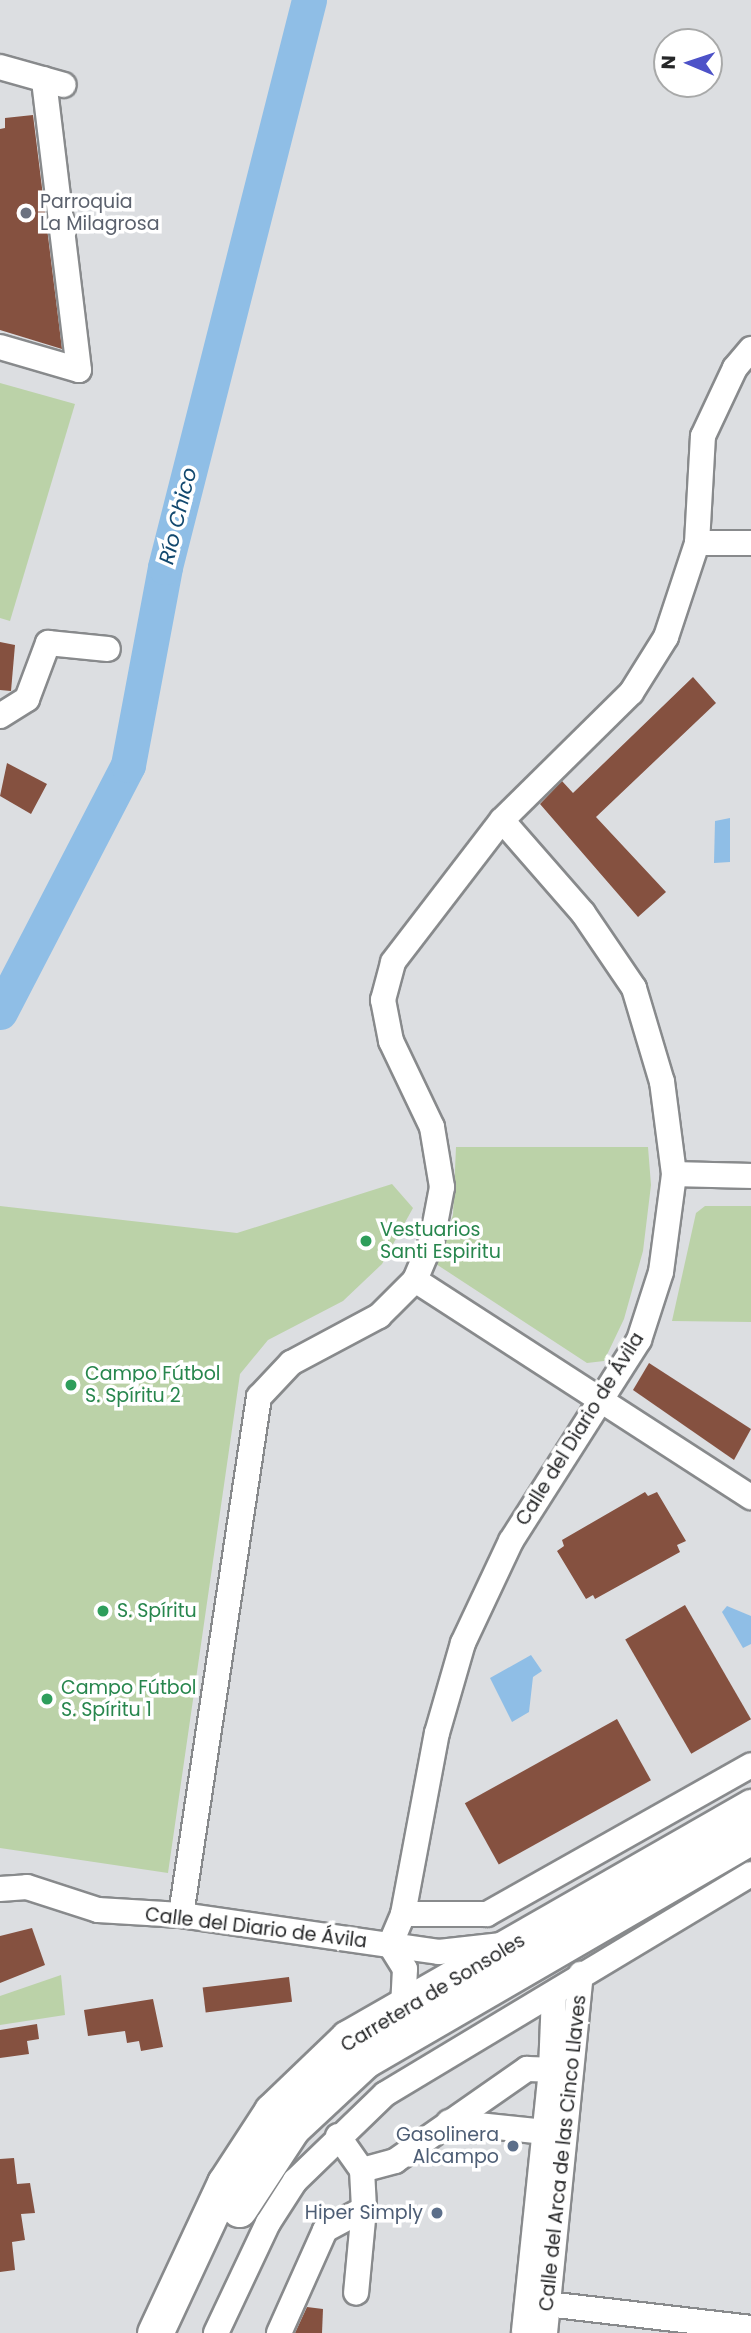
<!DOCTYPE html>
<html>
<head>
<meta charset="utf-8">
<style>
  body { margin:0 }
  #map { position:relative; width:751px; height:2333px; overflow:hidden; background:#dcdee1; font-family:Poppins,sans-serif }
  div>[style] { position:absolute }
  [style*='--x'] { left:calc(var(--x)*1px); top:calc(var(--y)*1px); width:calc(var(--w)*1px); rotate:calc(var(--a)*1deg) }
  .green>* { inset:0; background:#bbd2a8 }
  .water>* { inset:0; background:#8fbee6 }
  .river>* { height:35px; margin:-17.5px; padding:0 17.5px; transform-origin:17.5px; border-radius:17.5px; background:#8fbee6 }
  .building>* { inset:0; background:#855140; transform-origin:0 0 }
  .roads { filter:drop-shadow(2px 0 #888a8c) drop-shadow(-2px 0 #888a8c) drop-shadow(0 2px #888a8c) drop-shadow(0 -2px #888a8c) }
  .minor>* { height:24px; margin:-12px; padding:0 12px; transform-origin:12px; border-radius:12px; background:#fff }
  .highway>* { height:35px; margin:-17.5px; padding:0 17.5px; transform-origin:17.5px; border-radius:17.5px; background:#fff }
  .dots>* { width:19px; height:19px; translate:-50% -50%; box-sizing:border-box; border:4px solid #fff; border-radius:50% }
  span { translate:-50% -50%; white-space:nowrap; text-align:center; line-height:1.15; -webkit-text-stroke:7px #fff; paint-order:stroke }
  .worship-label { font-size:19px; color:#5b616d }
  .left { translate:0 -50%; text-align:left }
  .leisure-label { font-size:19px; color:#27864d }
  .street-label { font-size:19px; color:#262728 }
  .service-label { font-size:19px; color:#4e5e75 }
  .right { translate:-100% -50%; text-align:right }
  .water-label { font-size:21px; color:#12486e; font-style:italic }
  .north { position:absolute; left:653px; top:28px; width:70px; height:70px; box-sizing:border-box; background:#fff; border:2px solid #a8a9a9; border-radius:50%; rotate:272deg; font-size:19px; font-weight:700; line-height:28px; text-align:center; color:#262728 }
  .north::after { content:''; display:block; margin:auto; width:24px; height:32px; background:#4d52c8; clip-path:polygon(50% 0,100% 100%,50% 72%,0 100%) }
</style>
</head>
<body>
<div id="map">
  <div class="green">
    <div style="clip-path:polygon(0 383px,75px 404px,10px 621px,0 618px)"></div>
    <div style="clip-path:polygon(456px 1147px,648px 1147px,651px 1185px,643px 1251px,624px 1319px,604px 1361px,587px 1363px,436px 1264px,453px 1215px)"></div>
    <div style="clip-path:polygon(392px 1184px,413px 1208px,382px 1264px,343px 1301px,268px 1340px,240px 1374px,168px 1873px,0 1848px,0 1206px,237px 1233px)"></div>
    <div style="clip-path:polygon(705px 1206px,751px 1206px,751px 1322px,672px 1321px,696px 1213px)"></div>
    <div style="clip-path:polygon(61px 1975px,65px 2015px,0 2025px,0 1996px)"></div>
  </div>
  <div class="water">
    <div style="clip-path:polygon(730px 818px,730px 862px,714px 863px,715px 821px)"></div>
    <div style="clip-path:polygon(727px 1606px,751px 1616px,751px 1644px,743px 1648px,722px 1612px)"></div>
    <div style="clip-path:polygon(531px 1655px,542px 1671px,533px 1677px,529px 1712px,512px 1722px,490px 1678px)"></div>
  </div>
  <div class="river">
    <div style="--x:0;--y:1012;--w:278;--a:-62.6"></div>
    <div style="--x:128;--y:765;--w:201;--a:-79.4"></div>
    <div style="--x:165;--y:567;--w:585;--a:-75.75"></div>
  </div>
  <div class="building">
    <div style="clip-path:polygon(33px 115px,62px 349px,0 330px,0 129px,5px 128px,5px 118px)"></div>
    <div style="clip-path:polygon(0 642px,15px 645px,11px 691px,0 690px)"></div>
    <div style="clip-path:polygon(693px 677px,716px 703px,596px 817px,666px 892px,638px 917px,540px 804px,562px 781px,573px 793px)"></div>
    <div style="clip-path:polygon(7px 763px,47px 784px,31px 814px,0 796px)"></div>
    <div style="clip-path:polygon(649px 1363px,751px 1429px,734px 1460px,633px 1390px)"></div>
    <div style="clip-path:polygon(645px 1492px,648px 1496px,657px 1492px,686px 1541px,677px 1545px,680px 1552px,595px 1599px,593px 1595px,586px 1599px,557px 1551px,564px 1546px,562px 1540px)"></div>
    <div style="left:685px;top:1605px;width:132px;height:69px;rotate:60deg"></div>
    <div style="left:617px;top:1719px;width:70px;height:174px;rotate:61deg"></div>
    <div style="clip-path:polygon(32px 1928px,45px 1965px,0 1983px,0 1936px)"></div>
    <div style="left:289px;top:1977px;width:25px;height:87px;rotate:83deg"></div>
    <div style="clip-path:polygon(153px 1999px,163px 2047px,141px 2051px,139px 2041px,127px 2043px,125px 2031px,88px 2036px,84px 2010px)"></div>
    <div style="clip-path:polygon(37px 2024px,39px 2039px,27px 2041px,29px 2054px,0 2058px,0 2030px)"></div>
    <div style="clip-path:polygon(14px 2158px,17px 2184px,30px 2183px,35px 2213px,21px 2214px,25px 2240px,12px 2242px,15px 2270px,0 2272px,0 2159px)"></div>
    <div style="clip-path:polygon(307px 2307px,323px 2309px,322px 2333px,295px 2333px)"></div>
  </div>
  <div class="roads">
    <div class="minor">
      <div style="--x:0;--y:67;--w:66;--a:15.7"></div>
      <div style="--x:0;--y:347;--w:82;--a:16.2"></div>
      <div style="--x:79;--y:370;--w:293;--a:-96.9"></div>
      <div style="--x:697;--y:543;--w:54;--a:0"></div>
      <div style="--x:0;--y:716;--w:32;--a:-32"></div>
      <div style="--x:27;--y:699;--w:60;--a:-69.4"></div>
      <div style="--x:48;--y:643;--w:60;--a:5.7"></div>
      <div style="--x:674;--y:1174;--w:77;--a:1.5"></div>
      <div style="--x:415;--y:1280;--w:400;--a:32.9"></div>
      <div style="--x:0;--y:1889;--w:27;--a:-4"></div>
      <div style="--x:27;--y:1887;--w:75;--a:17.9"></div>
      <div style="--x:98;--y:1910;--w:83;--a:3.4"></div>
      <div style="--x:181;--y:1915;--w:211;--a:8.2"></div>
      <div style="--x:390;--y:1945;--w:34;--a:-67"></div>
      <div style="--x:403;--y:1914;--w:184;--a:-79.4"></div>
      <div style="--x:437;--y:1733;--w:94;--a:-73.9"></div>
      <div style="--x:463;--y:1643;--w:113;--a:-64.8"></div>
      <div style="--x:511;--y:1541;--w:238;--a:-57.5"></div>
      <div style="--x:639;--y:1340;--w:71;--a:-72.1"></div>
      <div style="--x:661;--y:1272;--w:99;--a:-82.4"></div>
      <div style="--x:674;--y:1174;--w:93;--a:-97.4"></div>
      <div style="--x:662;--y:1082;--w:98;--a:-106.6"></div>
      <div style="--x:634;--y:988;--w:91;--a:-124.2"></div>
      <div style="--x:583;--y:913;--w:123;--a:-131.1"></div>
      <div style="--x:403;--y:1914;--w:84;--a:0"></div>
      <div style="--x:487;--y:1914;--w:303;--a:-29.4"></div>
      <div style="--x:181;--y:1915;--w:524;--a:-81.44"></div>
      <div style="--x:259;--y:1397;--w:47;--a:-46.7"></div>
      <div style="--x:291;--y:1363;--w:100;--a:-28.1"></div>
      <div style="--x:379;--y:1316;--w:51;--a:-45"></div>
      <div style="--x:415;--y:1280;--w:43;--a:-67"></div>
      <div style="--x:432;--y:1240;--w:54;--a:-79.3"></div>
      <div style="--x:442;--y:1187;--w:61;--a:-99.5"></div>
      <div style="--x:432;--y:1127;--w:95;--a:-115.5"></div>
      <div style="--x:391;--y:1041;--w:42;--a:-101"></div>
      <div style="--x:383;--y:1000;--w:39;--a:-75"></div>
      <div style="--x:393;--y:962;--w:179;--a:-52.5"></div>
      <div style="--x:502;--y:820;--w:181;--a:-44.6"></div>
      <div style="--x:631;--y:693;--w:66;--a:-58"></div>
      <div style="--x:666;--y:637;--w:99;--a:-71.7"></div>
      <div style="--x:697;--y:543;--w:107;--a:-86.8"></div>
      <div style="--x:703;--y:436;--w:75;--a:-64.8"></div>
      <div style="--x:735;--y:368;--w:25;--a:-50"></div>
      <div style="--x:390;--y:1945;--w:49;--a:8.1"></div>
      <div style="--x:439;--y:1952;--w:61;--a:-6.5"></div>
      <div style="--x:390;--y:1945;--w:28;--a:58"></div>
      <div style="--x:405;--y:1969;--w:38;--a:93"></div>
      <div style="--x:551;--y:2070;--w:74;--a:-87.7"></div>
      <div style="--x:449;--y:2122;--w:97;--a:5.9"></div>
      <div style="--x:338;--y:2136;--w:42;--a:54.8"></div>
      <div style="--x:362;--y:2170;--w:39;--a:87"></div>
      <div style="--x:364;--y:2209;--w:84;--a:95.4"></div>
      <div style="--x:362;--y:2170;--w:34;--a:-15"></div>
      <div style="--x:395;--y:2161;--w:161;--a:-34.9"></div>
      <div style="--x:527;--y:2069;--w:24;--a:2"></div>
      <div style="--x:551;--y:2070;--w:263;--a:95.9"></div>
      <div style="--x:547;--y:2304;--w:205;--a:6.7"></div>
      <div style="--x:216;--y:2333;--w:122;--a:-64.7"></div>
      <div style="--x:268;--y:2223;--w:50;--a:-57.3"></div>
      <div style="--x:295;--y:2181;--w:125;--a:-44"></div>
      <div style="--x:385;--y:2094;--w:427;--a:-31"></div>
      <div style="--x:279;--y:2333;--w:113;--a:-65.9"></div>
      <div style="--x:325;--y:2230;--w:44;--a:-28.3"></div>
      <div style="--x:545;--y:2333;--w:361;--a:-84.3"></div>
    </div>
    <div class="highway">
      <div style="--x:239;--y:2209;--w:97;--a:-56.8"></div>
      <div style="--x:292;--y:2128;--w:100;--a:-43"></div>
      <div style="--x:365;--y:2060;--w:446;--a:-30.1"></div>
      <div style="--x:155;--y:2333;--w:166;--a:-65"></div>
      <div style="--x:225;--y:2183;--w:86;--a:-56.9"></div>
      <div style="--x:272;--y:2111;--w:105;--a:-43.8"></div>
      <div style="--x:348;--y:2038;--w:465;--a:-29.8"></div>
    </div>
  </div>
  <div class="dots">
    <div style="left:26px;top:213px;background:#6b7280"></div>
    <div style="left:366px;top:1241px;background:#2e9e5b"></div>
    <div style="left:71px;top:1385px;background:#2e9e5b"></div>
    <div style="left:103px;top:1611px;background:#2e9e5b"></div>
    <div style="left:47px;top:1699px;background:#2e9e5b"></div>
    <div style="left:513px;top:2146px;background:#5c6f8a"></div>
    <div style="left:437px;top:2213px;background:#5c6f8a"></div>
  </div>
  <div class="worship-label">
    <span class="left" style="left:40px;top:213px">Parroquia<br>La Milagrosa</span>
  </div>
  <div class="leisure-label">
    <span class="left" style="left:380px;top:1241px">Vestuarios<br>Santi Espiritu</span>
    <span class="left" style="left:85px;top:1385px">Campo Fútbol<br>S. Spíritu 2</span>
    <span class="left" style="left:117px;top:1611px">S. Spíritu</span>
    <span class="left" style="left:61px;top:1699px">Campo Fútbol<br>S. Spíritu 1</span>
  </div>
  <div class="street-label">
    <span style="left:580px;top:1429px;rotate:-58deg">Calle del Diario de Ávila</span>
    <span style="left:256px;top:1928px;rotate:7deg">Calle del Diario de Ávila</span>
    <span style="left:433px;top:1993px;rotate:-31deg">Carretera de Sonsoles</span>
    <span style="left:563px;top:2153px;rotate:-84deg">Calle del Arca de las Cinco Llaves</span>
  </div>
  <div class="service-label">
    <span class="right" style="left:499px;top:2146px">Gasolinera<br>Alcampo</span>
    <span class="right" style="left:423px;top:2213px">Hiper Simply</span>
  </div>
  <div class="water-label">
    <span style="left:178px;top:516px;rotate:-76deg">Río Chico</span>
  </div>
  <div class="north">N</div>
</div>
</body>
</html>
